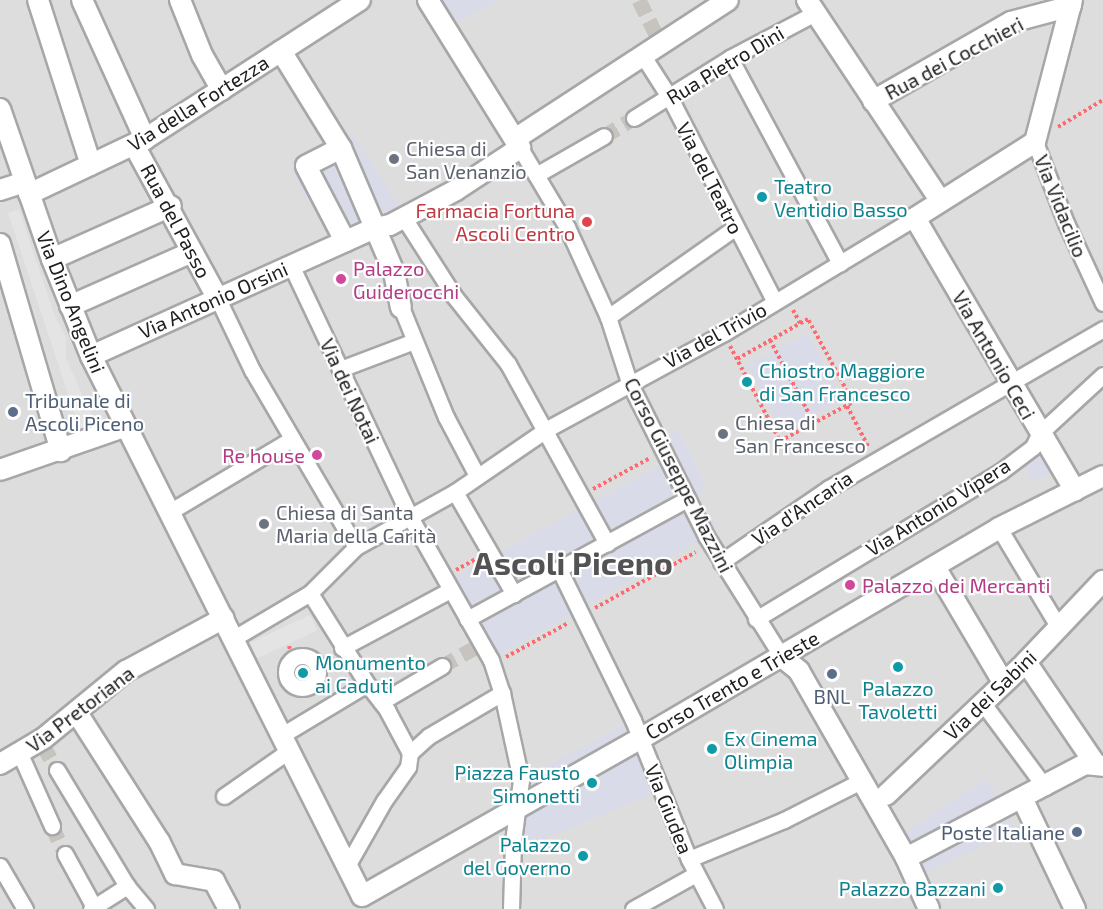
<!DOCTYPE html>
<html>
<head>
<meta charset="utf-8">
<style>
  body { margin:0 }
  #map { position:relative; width:1103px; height:909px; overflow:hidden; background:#f1ece5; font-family:"Exo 2",sans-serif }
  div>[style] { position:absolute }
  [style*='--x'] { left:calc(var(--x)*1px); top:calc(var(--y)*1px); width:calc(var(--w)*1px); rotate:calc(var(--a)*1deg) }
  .residential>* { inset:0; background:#dedddd; transform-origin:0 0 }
  .parking>* { inset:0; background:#e4e4e4; transform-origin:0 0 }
  .plaza>* { inset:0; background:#d9dbe8; transform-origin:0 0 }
  .pedestrian-tunnel>* { height:15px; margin-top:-7.5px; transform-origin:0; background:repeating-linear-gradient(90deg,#c7c3be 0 15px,transparent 0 23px) }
  .path>* { height:4px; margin-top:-2px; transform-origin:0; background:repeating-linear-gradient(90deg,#ff6970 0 3px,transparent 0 6px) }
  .roads { filter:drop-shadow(2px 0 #a7a7a7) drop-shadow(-2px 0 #a7a7a7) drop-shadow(0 2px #a7a7a7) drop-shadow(0 -2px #a7a7a7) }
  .pedestrian>* { height:15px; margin:-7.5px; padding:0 7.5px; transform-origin:7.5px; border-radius:7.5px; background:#fff }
  .pedestrian>.ring { margin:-7.5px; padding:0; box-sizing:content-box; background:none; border:15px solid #fff; border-radius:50% }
  .minor>* { height:20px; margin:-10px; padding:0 10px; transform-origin:10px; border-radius:10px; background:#fff }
  .dots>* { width:16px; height:16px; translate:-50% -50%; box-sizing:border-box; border:3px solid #fff; border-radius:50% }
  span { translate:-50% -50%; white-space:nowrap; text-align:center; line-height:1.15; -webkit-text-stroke:4.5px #fff; paint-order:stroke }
  .street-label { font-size:20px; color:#202020 }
  .worship-label { font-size:20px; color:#5b616d }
  .left { translate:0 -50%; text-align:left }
  .culture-label { font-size:20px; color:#0d838f }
  .right { translate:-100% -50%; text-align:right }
  .health-label { font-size:20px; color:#be3a42 }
  .hotel-label { font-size:20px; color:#b23c85 }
  .service-label { font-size:20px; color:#4e5e75 }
  .town-label { font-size:32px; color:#535353; font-weight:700 }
</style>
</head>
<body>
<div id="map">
  <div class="residential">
    <div style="left:0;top:0;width:1103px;height:909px"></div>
  </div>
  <div class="parking">
    <div style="clip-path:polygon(19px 209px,54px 314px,66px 338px,66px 358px,97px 428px,81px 433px,8px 213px)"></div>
    <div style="left:310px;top:615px;width:17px;height:66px;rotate:65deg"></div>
  </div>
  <div class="plaza">
    <div style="clip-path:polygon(435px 0,497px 0,454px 25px)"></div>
    <div style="clip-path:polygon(352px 132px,400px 209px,334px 240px,309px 197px,304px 199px,290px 163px)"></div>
    <div style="left:807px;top:333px;width:75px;height:68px;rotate:62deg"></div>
    <div style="clip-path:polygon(678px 429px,706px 485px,698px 498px,702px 510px,718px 525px,699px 541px,485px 663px,450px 595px,443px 598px,438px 586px,662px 464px,650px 444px)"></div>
    <div style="left:1033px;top:447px;width:30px;height:19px;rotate:56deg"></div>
    <div style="clip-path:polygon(638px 717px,670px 787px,516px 850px,499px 805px,512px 797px,511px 786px)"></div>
    <div style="clip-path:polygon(985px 779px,1016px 830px,923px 874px,904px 833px)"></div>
  </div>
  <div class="pedestrian-tunnel">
    <div style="--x:639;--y:0;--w:49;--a:63.4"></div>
    <div style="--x:604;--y:136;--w:35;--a:-31"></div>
    <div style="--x:442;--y:666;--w:41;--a:-29.1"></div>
    <div style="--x:43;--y:745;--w:29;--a:61"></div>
    <div style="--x:52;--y:826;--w:31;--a:65"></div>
  </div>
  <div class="path">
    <div style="--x:1058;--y:127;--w:52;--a:-31"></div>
    <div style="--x:793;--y:310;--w:15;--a:62"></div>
    <div style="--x:770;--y:340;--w:94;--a:62.1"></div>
    <div style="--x:730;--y:346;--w:107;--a:62.2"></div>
    <div style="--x:780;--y:441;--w:83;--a:-28.1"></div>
    <div style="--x:853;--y:402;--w:94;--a:-118.5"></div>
    <div style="--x:808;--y:319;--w:81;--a:150.6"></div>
    <div style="--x:847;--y:406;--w:47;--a:62.4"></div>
    <div style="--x:593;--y:489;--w:65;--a:-28.5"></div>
    <div style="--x:456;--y:570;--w:23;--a:-29"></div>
    <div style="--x:595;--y:608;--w:115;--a:-29"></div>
    <div style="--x:289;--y:646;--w:3;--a:72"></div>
    <div style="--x:506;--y:657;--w:71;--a:-28.7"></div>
  </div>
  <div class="roads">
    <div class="pedestrian">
      <div style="--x:643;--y:56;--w:50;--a:57.3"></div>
      <div style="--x:670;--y:98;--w:229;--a:62.8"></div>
      <div style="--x:730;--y:58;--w:233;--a:61.8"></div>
      <div style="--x:634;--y:118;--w:113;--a:-32"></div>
      <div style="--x:730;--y:58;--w:96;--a:-27.9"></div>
      <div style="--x:1035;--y:142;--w:87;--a:69.1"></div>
      <div style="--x:1066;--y:223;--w:88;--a:65.2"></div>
      <div style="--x:520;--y:148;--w:92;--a:59.3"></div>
      <div style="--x:567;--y:227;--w:99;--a:65.5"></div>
      <div style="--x:608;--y:317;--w:68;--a:72.1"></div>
      <div style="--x:629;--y:382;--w:172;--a:63.4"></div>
      <div style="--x:706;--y:536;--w:143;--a:57.9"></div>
      <div style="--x:536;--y:175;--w:78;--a:-29.8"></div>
      <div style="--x:404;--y:218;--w:93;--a:57.3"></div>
      <div style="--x:454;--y:296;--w:87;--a:51.5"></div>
      <div style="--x:508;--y:364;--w:205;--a:61.1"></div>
      <div style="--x:291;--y:265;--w:279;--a:64.7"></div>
      <div style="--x:410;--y:517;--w:164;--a:60.5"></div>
      <div style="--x:491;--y:660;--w:35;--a:72"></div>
      <div style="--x:502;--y:693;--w:89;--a:77.7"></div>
      <div style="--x:521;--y:780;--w:63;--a:97.4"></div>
      <div style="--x:513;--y:842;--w:67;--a:91.7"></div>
      <div style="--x:217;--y:297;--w:81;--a:64.4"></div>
      <div style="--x:252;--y:370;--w:205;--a:59.6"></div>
      <div style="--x:401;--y:307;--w:119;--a:67.8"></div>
      <div style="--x:446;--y:417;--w:64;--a:62.2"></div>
      <div style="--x:608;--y:317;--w:156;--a:-35.1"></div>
      <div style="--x:340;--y:369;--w:79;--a:-20.7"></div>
      <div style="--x:455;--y:492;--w:118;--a:60"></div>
      <div style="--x:171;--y:511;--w:141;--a:-30.8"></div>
      <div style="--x:999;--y:528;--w:114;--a:59"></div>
      <div style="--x:721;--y:562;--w:131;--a:-34.4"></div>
      <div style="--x:829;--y:488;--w:317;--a:-30.1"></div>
      <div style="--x:559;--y:569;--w:168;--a:63.9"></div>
      <div style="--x:633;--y:720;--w:150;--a:68.1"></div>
      <div style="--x:689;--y:859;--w:56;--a:62.5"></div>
      <div style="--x:467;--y:619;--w:251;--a:-28.6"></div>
      <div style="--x:756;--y:619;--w:285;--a:-31.1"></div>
      <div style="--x:1000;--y:472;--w:41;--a:-37.1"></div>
      <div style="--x:1033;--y:447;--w:14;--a:-65"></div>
      <div style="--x:1039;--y:434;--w:87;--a:-42.7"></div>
      <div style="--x:234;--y:638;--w:88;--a:-30.6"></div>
      <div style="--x:310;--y:593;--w:65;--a:-45"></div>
      <div style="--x:356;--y:547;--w:113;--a:-29.1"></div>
      <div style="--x:455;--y:492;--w:112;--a:-34.4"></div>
      <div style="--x:547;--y:429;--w:201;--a:-28.5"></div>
      <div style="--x:724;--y:333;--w:223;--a:-31.1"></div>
      <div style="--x:342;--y:648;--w:123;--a:-28.2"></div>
      <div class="ring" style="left:286px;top:656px;width:17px;height:17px"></div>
      <div style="--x:367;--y:684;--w:33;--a:52"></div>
      <div style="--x:387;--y:710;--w:49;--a:61.9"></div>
      <div style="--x:381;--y:702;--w:71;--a:-30.5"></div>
      <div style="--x:982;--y:702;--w:106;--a:53.5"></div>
      <div style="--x:282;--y:735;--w:99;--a:-31"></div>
      <div style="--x:367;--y:684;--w:107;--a:-122.1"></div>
      <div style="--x:20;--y:754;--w:79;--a:66"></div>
      <div style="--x:57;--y:770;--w:135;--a:58.9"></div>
      <div style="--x:127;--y:886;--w:30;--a:50"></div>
      <div style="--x:224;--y:796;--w:80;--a:-34.9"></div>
      <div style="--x:65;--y:854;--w:60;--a:61.3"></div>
      <div style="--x:689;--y:859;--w:103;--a:-22.3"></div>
      <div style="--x:784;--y:820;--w:86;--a:-26.9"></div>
      <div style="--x:0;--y:866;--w:50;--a:59.8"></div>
      <div style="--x:347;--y:866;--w:75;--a:-60.4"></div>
      <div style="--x:384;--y:801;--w:42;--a:-54.8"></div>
      <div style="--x:408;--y:767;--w:14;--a:-82"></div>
      <div style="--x:410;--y:753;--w:25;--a:-42"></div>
      <div style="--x:429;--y:736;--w:85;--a:-30.5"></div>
      <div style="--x:91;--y:909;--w:43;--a:-32.6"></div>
      <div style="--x:633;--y:909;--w:72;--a:-29.1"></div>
    </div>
    <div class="minor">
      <div style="--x:38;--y:0;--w:173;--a:72.2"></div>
      <div style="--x:82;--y:0;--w:153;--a:65.6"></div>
      <div style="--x:180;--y:0;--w:59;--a:68.2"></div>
      <div style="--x:202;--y:55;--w:40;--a:60.3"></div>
      <div style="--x:807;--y:0;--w:239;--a:56.4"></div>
      <div style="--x:1072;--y:0;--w:147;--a:104.6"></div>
      <div style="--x:1035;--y:142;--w:142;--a:147.7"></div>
      <div style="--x:915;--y:218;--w:316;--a:59.6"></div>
      <div style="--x:281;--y:51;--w:114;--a:58.3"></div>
      <div style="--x:341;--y:148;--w:135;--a:66.9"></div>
      <div style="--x:394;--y:272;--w:36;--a:79"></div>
      <div style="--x:873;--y:101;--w:159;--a:-29.8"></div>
      <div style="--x:1011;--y:22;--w:62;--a:-14.9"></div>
      <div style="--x:0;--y:109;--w:159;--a:70.9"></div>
      <div style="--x:52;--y:259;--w:105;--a:68.1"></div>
      <div style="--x:91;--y:356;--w:604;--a:63.35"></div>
      <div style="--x:362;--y:896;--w:319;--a:-29.5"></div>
      <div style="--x:640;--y:739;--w:416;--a:-30.4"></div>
      <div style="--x:999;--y:528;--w:116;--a:-26.6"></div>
      <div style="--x:515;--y:139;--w:254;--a:-33.1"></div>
      <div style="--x:134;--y:145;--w:173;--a:61.4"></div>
      <div style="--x:341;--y:148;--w:39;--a:153"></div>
      <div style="--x:306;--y:166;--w:85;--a:62.5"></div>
      <div style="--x:0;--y:190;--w:26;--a:-18"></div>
      <div style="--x:29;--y:194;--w:128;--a:-25.4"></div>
      <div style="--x:145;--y:139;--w:256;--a:-32.9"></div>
      <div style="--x:0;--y:244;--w:216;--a:73.6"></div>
      <div style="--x:52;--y:259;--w:130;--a:-24"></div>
      <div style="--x:70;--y:306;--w:133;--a:-23.9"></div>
      <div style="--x:91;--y:356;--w:311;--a:-24.3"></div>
      <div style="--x:374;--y:228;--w:16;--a:-11"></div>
      <div style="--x:390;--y:225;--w:75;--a:-27.9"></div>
      <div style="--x:456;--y:190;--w:77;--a:-33.3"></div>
      <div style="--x:520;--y:148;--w:174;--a:-121.9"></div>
      <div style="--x:0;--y:470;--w:133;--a:-19.2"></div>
      <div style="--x:935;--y:567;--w:134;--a:59.4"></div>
      <div style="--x:782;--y:657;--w:22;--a:39"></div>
      <div style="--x:799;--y:671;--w:215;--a:60.2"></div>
      <div style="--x:906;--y:858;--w:56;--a:65.7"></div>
      <div style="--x:1026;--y:662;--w:121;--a:55.8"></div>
      <div style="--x:77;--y:713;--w:152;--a:57.4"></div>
      <div style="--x:159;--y:841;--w:37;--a:64"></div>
      <div style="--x:175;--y:874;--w:40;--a:10"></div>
      <div style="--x:214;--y:881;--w:32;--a:62"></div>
      <div style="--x:0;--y:764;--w:51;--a:-30.6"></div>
      <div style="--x:44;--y:738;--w:106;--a:-39.3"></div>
      <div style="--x:126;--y:671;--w:111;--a:-28.4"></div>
      <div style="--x:886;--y:795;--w:193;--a:-43.5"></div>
      <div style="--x:1026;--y:662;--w:112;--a:-46.5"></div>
      <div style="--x:1023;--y:800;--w:121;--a:64.5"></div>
      <div style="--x:906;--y:858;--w:202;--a:-27.7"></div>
      <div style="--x:1085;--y:764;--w:18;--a:6"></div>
    </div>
  </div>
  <div class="dots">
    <div style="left:394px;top:159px;background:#6b7280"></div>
    <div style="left:762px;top:197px;background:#0f9aa8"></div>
    <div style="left:587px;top:222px;background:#e0444e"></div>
    <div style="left:341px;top:279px;background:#d1479c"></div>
    <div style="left:747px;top:382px;background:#0f9aa8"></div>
    <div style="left:13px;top:412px;background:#5c6f8a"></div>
    <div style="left:723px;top:434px;background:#6b7280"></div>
    <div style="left:317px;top:455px;background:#d1479c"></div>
    <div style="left:264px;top:524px;background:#6b7280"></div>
    <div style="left:850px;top:585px;background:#d1479c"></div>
    <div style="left:898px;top:667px;background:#0f9aa8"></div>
    <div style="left:303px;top:673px;background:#0f9aa8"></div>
    <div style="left:832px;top:674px;background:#5c6f8a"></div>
    <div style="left:712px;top:749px;background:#0f9aa8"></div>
    <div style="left:592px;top:783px;background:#0f9aa8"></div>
    <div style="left:1077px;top:832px;background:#5c6f8a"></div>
    <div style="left:583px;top:856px;background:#0f9aa8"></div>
    <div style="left:998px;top:888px;background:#0f9aa8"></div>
  </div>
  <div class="street-label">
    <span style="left:954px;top:58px;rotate:-28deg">Rua dei Cocchieri</span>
    <span style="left:725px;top:65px;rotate:-31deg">Rua Pietro Dini</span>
    <span style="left:198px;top:103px;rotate:-32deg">Via della Fortezza</span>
    <span style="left:710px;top:178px;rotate:63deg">Via del Teatro</span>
    <span style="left:1061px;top:206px;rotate:68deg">Via Vidacilio</span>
    <span style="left:176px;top:221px;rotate:62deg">Rua del Passo</span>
    <span style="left:213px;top:300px;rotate:-24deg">Via Antonio Orsini</span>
    <span style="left:71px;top:302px;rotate:68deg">Via Dino Angelini</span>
    <span style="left:715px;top:335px;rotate:-29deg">Via del Trivio</span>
    <span style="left:994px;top:355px;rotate:60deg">Via Antonio Ceci</span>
    <span style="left:350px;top:391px;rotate:65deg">Via dei Notai</span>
    <span style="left:679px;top:475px;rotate:63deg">Corso Giuseppe Mazzini</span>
    <span style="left:938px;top:507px;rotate:-32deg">Via Antonio Vipera</span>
    <span style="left:802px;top:508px;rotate:-34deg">Via d'Ancaria</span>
    <span style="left:732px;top:685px;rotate:-30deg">Corso Trento e Trieste</span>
    <span style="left:990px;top:695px;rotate:-44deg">Via dei Sabini</span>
    <span style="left:80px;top:709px;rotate:-37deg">Via Pretoriana</span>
    <span style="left:669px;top:809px;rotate:68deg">Via Giudea</span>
  </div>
  <div class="worship-label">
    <span class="left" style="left:406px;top:160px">Chiesa di<br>San Venanzio</span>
    <span class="left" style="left:735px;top:434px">Chiesa di<br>San Francesco</span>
    <span class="left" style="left:276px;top:524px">Chiesa di Santa<br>Maria della Carità</span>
  </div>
  <div class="culture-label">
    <span class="left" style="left:774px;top:198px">Teatro<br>Ventidio Basso</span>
    <span class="left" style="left:759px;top:382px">Chiostro Maggiore<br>di San Francesco</span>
    <span class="left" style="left:315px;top:674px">Monumento<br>ai Caduti</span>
    <span style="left:898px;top:700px">Palazzo<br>Tavoletti</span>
    <span class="left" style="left:724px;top:750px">Ex Cinema<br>Olimpia</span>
    <span class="right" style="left:580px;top:784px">Piazza Fausto<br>Simonetti</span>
    <span class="right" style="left:571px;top:856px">Palazzo<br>del Governo</span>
    <span class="right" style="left:986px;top:888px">Palazzo Bazzani</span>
  </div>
  <div class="health-label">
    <span class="right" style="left:575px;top:222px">Farmacia Fortuna<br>Ascoli Centro</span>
  </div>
  <div class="hotel-label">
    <span class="left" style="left:353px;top:280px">Palazzo<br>Guiderocchi</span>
    <span class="right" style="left:305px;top:455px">Re house</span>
    <span class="left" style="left:862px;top:585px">Palazzo dei Mercanti</span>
  </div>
  <div class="service-label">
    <span class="left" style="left:25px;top:412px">Tribunale di<br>Ascoli Piceno</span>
    <span style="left:832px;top:696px">BNL</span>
    <span class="right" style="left:1065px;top:832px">Poste Italiane</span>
  </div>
  <div class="town-label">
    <span style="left:573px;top:562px">Ascoli Piceno</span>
  </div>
</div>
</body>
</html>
